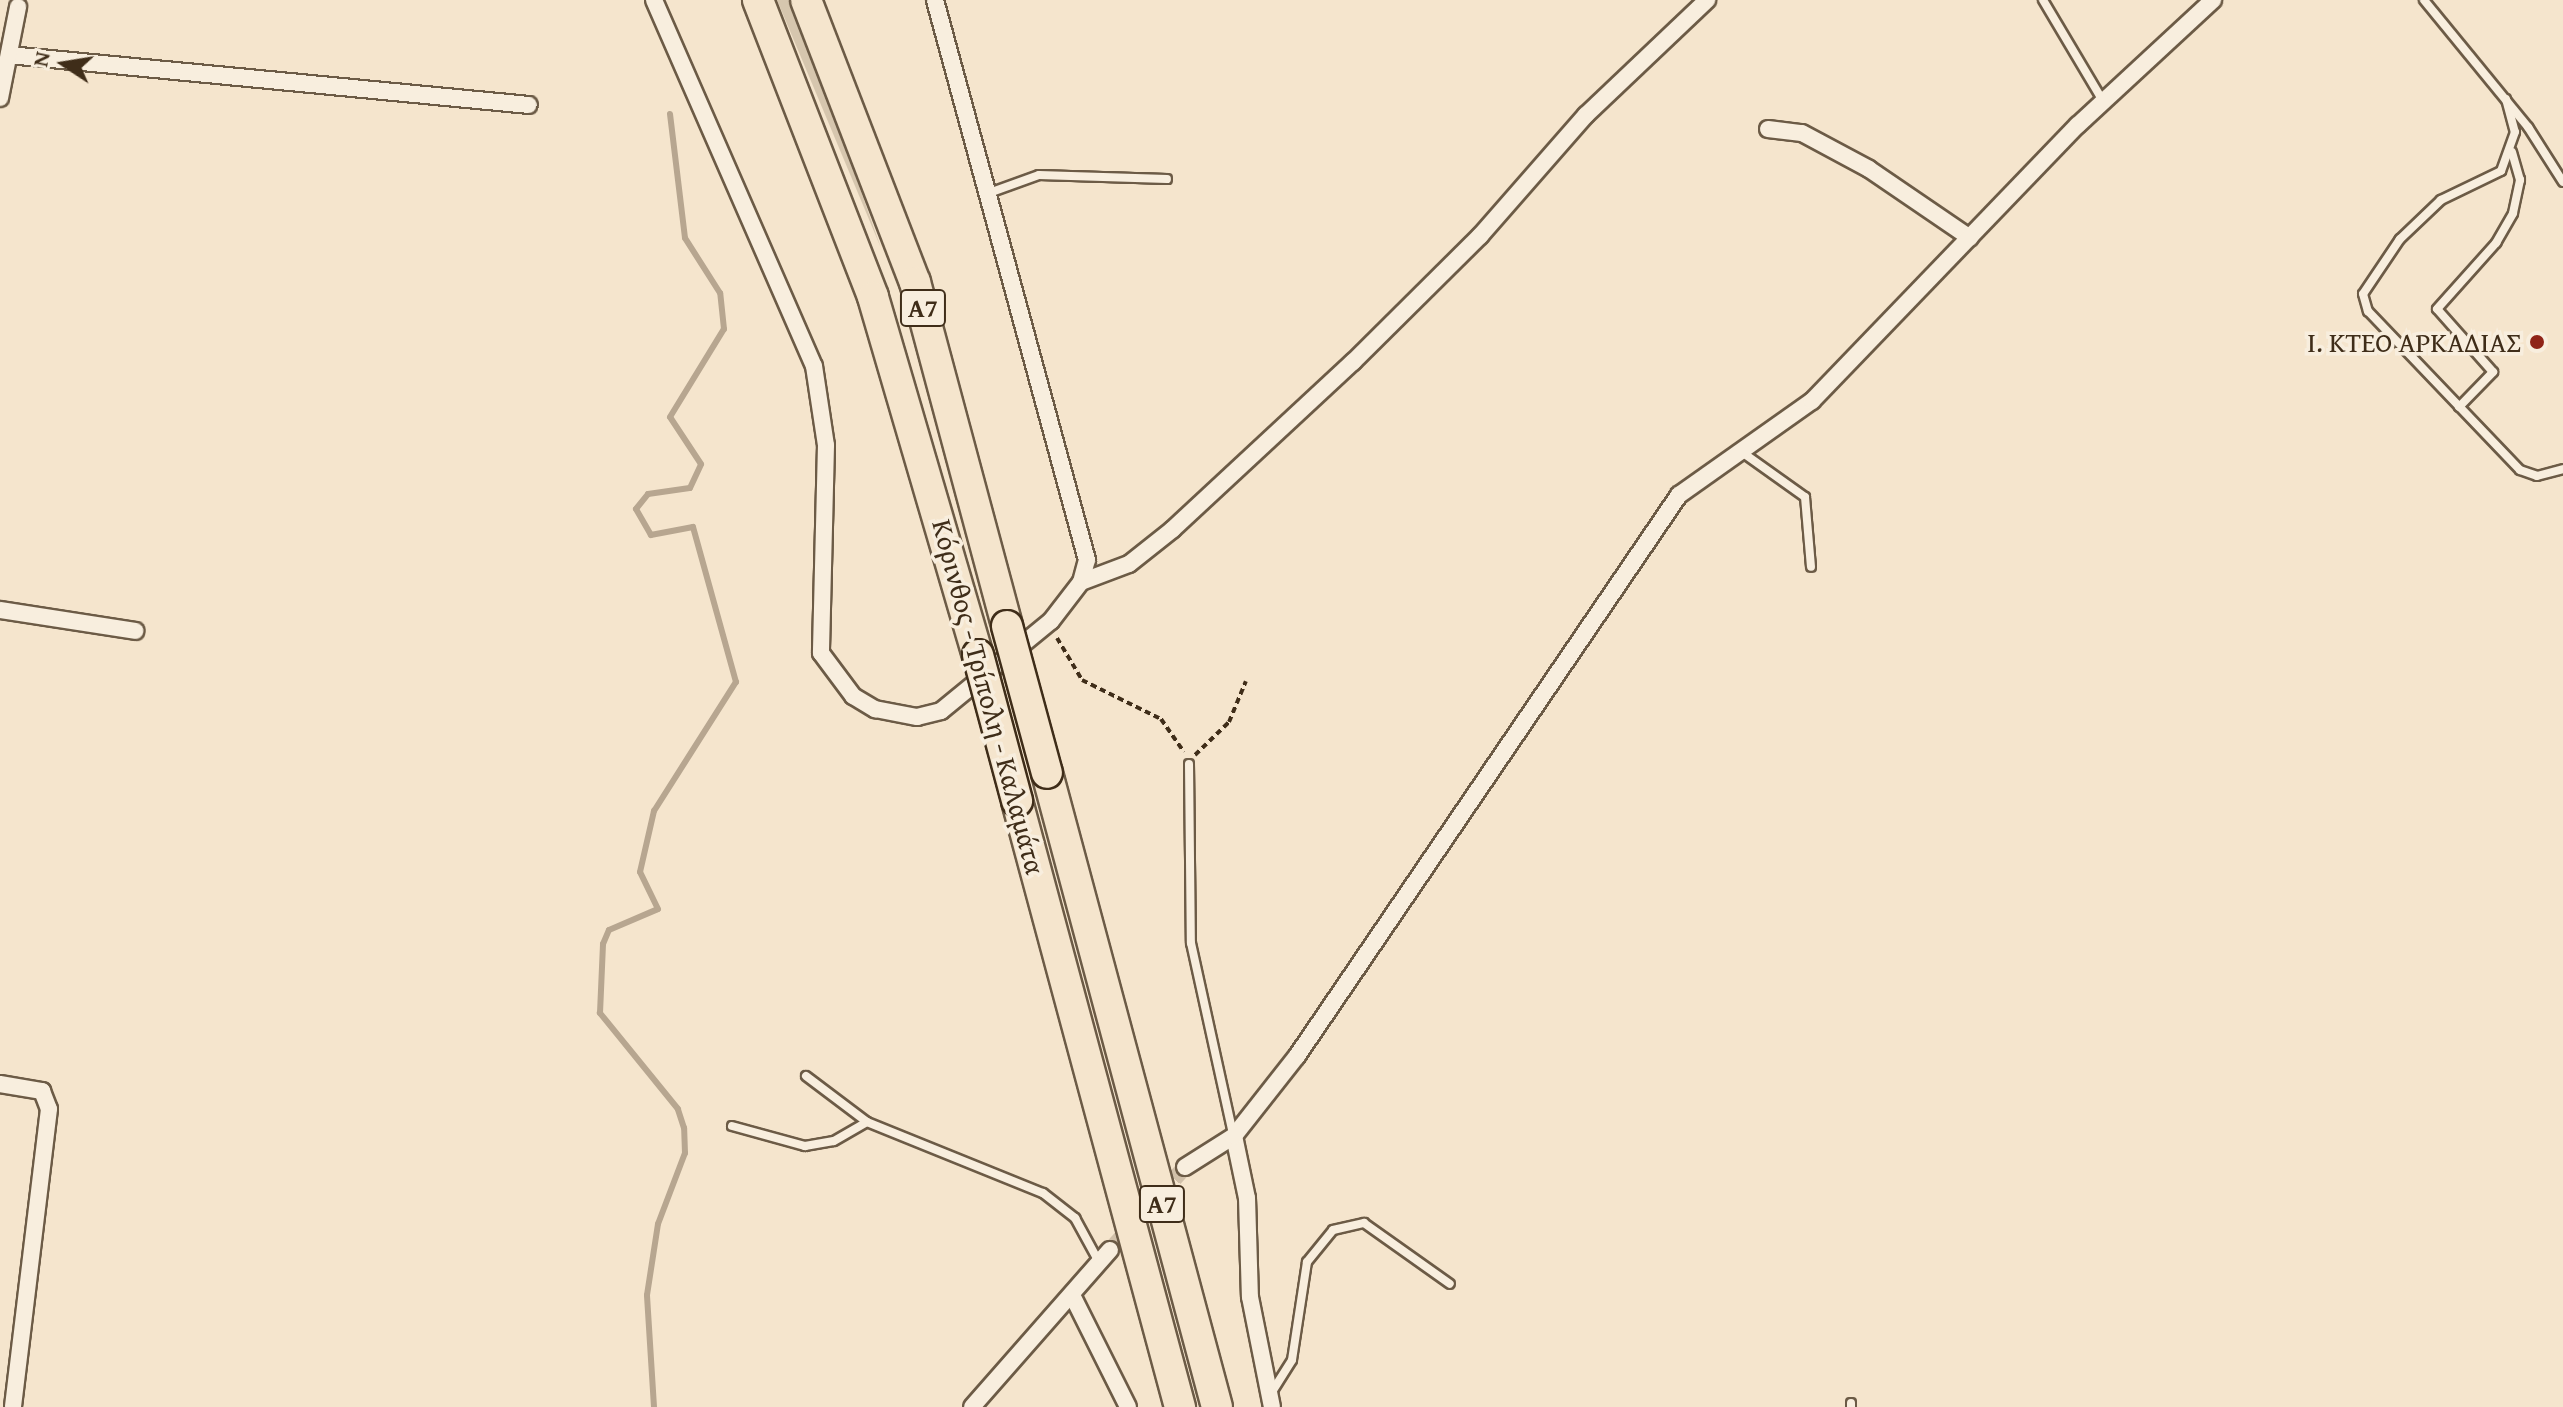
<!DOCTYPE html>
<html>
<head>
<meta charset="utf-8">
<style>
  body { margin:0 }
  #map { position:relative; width:2563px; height:1407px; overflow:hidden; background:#f5e5cd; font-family:"Gentium Book Plus",serif }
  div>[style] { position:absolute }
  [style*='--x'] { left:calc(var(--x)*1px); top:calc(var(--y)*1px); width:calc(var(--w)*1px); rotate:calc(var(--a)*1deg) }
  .green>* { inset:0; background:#d6c6ae }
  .stream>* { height:6px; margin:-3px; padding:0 3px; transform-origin:3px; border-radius:3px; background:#b7a690 }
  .street-tunnel>* { height:16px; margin-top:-8px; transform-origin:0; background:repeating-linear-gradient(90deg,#d1c0a9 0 16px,transparent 0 24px) }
  .path>* { height:4px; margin-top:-2px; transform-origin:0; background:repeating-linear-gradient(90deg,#3f2d19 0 6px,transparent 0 10px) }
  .roads { filter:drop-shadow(2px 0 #6c5b46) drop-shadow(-2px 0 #6c5b46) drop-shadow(0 2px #6c5b46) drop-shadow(0 -2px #6c5b46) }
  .lane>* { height:8px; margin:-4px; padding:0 4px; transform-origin:4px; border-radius:4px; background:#f8eede }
  .street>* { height:16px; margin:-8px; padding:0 8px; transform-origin:8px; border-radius:8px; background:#f8eede }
  .highway>* { height:30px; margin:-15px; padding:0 15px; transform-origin:15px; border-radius:15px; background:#f5e5cd }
  .bridges { filter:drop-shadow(2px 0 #3f2d19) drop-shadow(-2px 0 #3f2d19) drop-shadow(0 2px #3f2d19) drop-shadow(0 -2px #3f2d19) }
  .highway-bridge>* { height:30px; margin:-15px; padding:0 15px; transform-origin:15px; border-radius:15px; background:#f5e5cd }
  .dots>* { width:22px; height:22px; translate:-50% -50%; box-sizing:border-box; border:4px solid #f8eede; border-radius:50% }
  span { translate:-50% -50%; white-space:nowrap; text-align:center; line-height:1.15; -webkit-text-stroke:7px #f8eede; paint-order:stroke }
  .shield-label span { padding:2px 6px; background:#f8eede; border:2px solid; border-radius:6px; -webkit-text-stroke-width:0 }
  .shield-label { font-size:26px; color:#3f2d19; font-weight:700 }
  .poi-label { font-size:28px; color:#3f2d19 }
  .right { translate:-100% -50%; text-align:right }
  .street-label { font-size:28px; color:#3f2d19 }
  .north { position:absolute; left:24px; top:24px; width:80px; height:80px; -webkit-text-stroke:6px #f8eede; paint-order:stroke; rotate:282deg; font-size:22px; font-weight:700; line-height:32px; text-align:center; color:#3f2d19 }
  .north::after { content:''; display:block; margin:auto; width:28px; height:36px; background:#3f2d19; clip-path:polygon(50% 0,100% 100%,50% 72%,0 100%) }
</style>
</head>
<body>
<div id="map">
  <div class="green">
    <div style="clip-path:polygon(777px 0,789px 0,814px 59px,881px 248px)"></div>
  </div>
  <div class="stream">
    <div style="--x:654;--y:1407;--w:112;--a:-93.6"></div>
    <div style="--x:647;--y:1295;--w:72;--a:-81.2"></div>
    <div style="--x:658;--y:1224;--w:76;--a:-69.2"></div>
    <div style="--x:685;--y:1153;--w:25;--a:-92"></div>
    <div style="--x:684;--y:1128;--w:20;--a:-108"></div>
    <div style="--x:678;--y:1109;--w:124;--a:-129.1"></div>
    <div style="--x:600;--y:1013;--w:69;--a:-87.5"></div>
    <div style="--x:603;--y:944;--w:15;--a:-67"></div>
    <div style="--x:609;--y:930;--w:53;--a:-23.2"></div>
    <div style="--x:658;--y:909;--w:41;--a:-115.9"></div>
    <div style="--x:640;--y:872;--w:63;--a:-77.1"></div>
    <div style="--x:654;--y:811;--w:153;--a:-57.6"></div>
    <div style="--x:736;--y:682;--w:161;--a:-105.5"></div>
    <div style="--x:693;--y:527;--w:43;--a:169.2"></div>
    <div style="--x:651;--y:535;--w:30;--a:-120"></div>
    <div style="--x:636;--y:509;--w:19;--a:-51"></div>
    <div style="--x:648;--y:494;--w:42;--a:-8.1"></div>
    <div style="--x:690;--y:488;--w:26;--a:-65"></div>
    <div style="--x:701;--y:464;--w:56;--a:-123.4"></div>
    <div style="--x:670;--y:417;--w:103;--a:-58.5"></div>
    <div style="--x:724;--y:329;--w:36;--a:-96"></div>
    <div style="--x:720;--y:293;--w:65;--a:-122.5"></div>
    <div style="--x:685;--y:238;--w:125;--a:-96.9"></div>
  </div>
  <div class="street-tunnel">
    <div style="--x:1110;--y:1250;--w:112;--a:-47.9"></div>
  </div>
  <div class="path">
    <div style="--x:1057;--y:638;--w:49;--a:59.2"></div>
    <div style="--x:1082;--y:680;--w:88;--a:26.3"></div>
    <div style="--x:1161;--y:719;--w:40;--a:55.1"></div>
    <div style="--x:1195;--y:755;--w:47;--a:-44.1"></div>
    <div style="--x:1229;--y:722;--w:44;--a:-67.5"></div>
  </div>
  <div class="roads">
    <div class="lane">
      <div style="--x:2043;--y:0;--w:117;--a:59.3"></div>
      <div style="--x:2424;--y:0;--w:164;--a:50.7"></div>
      <div style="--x:2528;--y:127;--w:65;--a:57.5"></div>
      <div style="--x:2506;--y:99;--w:34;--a:75"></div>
      <div style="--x:2515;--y:132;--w:41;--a:109.7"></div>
      <div style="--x:2501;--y:171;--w:67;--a:154.2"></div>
      <div style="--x:2441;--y:200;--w:57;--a:136.4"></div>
      <div style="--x:2400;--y:239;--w:66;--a:123.9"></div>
      <div style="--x:2363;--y:294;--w:18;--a:74"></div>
      <div style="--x:2368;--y:311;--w:220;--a:46.3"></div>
      <div style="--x:2520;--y:470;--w:18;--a:19"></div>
      <div style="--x:2537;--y:476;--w:27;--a:-15"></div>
      <div style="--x:989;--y:193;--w:53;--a:-19.8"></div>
      <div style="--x:1039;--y:175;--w:128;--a:1.8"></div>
      <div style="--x:2459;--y:407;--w:49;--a:-45.8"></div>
      <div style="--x:2493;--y:372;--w:84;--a:-131.6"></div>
      <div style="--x:2437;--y:309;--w:89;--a:-48.2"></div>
      <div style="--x:2496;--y:243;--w:34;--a:-60"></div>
      <div style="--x:2513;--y:213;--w:34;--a:-78"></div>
      <div style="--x:2520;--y:180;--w:29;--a:-106"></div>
      <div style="--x:1739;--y:450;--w:81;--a:35.5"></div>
      <div style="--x:1805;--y:497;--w:70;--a:85.1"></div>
      <div style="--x:1189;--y:764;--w:179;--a:89.4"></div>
      <div style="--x:1191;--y:943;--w:196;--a:77.6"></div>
      <div style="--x:806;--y:1076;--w:76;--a:37"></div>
      <div style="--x:867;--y:1122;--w:190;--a:22"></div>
      <div style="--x:1043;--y:1193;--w:41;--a:38"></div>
      <div style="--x:1075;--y:1218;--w:50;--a:61.4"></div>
      <div style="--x:732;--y:1126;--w:76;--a:15.3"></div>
      <div style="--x:805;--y:1146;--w:29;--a:-10"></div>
      <div style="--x:834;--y:1141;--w:38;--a:-30"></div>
      <div style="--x:1270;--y:1395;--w:41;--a:-57.8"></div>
      <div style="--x:1292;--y:1360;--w:99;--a:-81.3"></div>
      <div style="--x:1307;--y:1262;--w:41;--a:-50.9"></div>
      <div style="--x:1333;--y:1230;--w:32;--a:-13"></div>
      <div style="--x:1364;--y:1223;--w:105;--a:35.3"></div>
      <div style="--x:1851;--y:1407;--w:4;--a:-90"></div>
    </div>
    <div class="street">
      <div style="--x:654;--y:0;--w:399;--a:66.4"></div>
      <div style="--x:814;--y:366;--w:80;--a:81.4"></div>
      <div style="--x:826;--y:445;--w:208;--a:91.4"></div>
      <div style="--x:821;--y:653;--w:54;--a:53.3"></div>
      <div style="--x:853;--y:696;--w:26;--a:31"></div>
      <div style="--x:875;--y:709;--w:43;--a:10.8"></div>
      <div style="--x:917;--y:717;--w:25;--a:-14"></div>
      <div style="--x:941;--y:711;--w:142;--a:-39.3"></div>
      <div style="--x:1051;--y:621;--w:49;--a:-52.4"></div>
      <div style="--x:1081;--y:582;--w:23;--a:-75"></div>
      <div style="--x:1087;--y:560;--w:580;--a:-105.19"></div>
      <div style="--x:9;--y:55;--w:522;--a:5.49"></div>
      <div style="--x:0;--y:98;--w:93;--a:-78.8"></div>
      <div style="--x:1768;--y:129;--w:34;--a:7"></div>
      <div style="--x:1802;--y:133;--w:76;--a:28.2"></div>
      <div style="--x:1869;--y:169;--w:122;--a:34.3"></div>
      <div style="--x:1081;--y:582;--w:51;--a:-20.6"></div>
      <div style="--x:1129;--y:564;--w:56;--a:-38.5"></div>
      <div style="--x:1173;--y:529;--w:246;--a:-42.9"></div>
      <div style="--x:1353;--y:362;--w:179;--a:-44.8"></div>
      <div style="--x:1480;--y:236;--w:161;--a:-48.8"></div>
      <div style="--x:1586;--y:115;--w:167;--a:-43.5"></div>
      <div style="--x:0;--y:610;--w:137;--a:8.8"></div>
      <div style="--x:0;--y:1084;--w:43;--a:9.5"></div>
      <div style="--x:42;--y:1091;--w:19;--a:69"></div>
      <div style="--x:49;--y:1109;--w:300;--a:96.9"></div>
      <div style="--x:1234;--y:1136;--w:63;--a:78.2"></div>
      <div style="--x:1247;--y:1198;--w:99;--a:88.3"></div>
      <div style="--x:1250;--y:1297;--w:112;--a:78.7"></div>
      <div style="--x:1185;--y:1167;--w:58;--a:-32.3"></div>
      <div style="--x:1234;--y:1136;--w:102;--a:-51.8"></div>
      <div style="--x:1297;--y:1056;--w:679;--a:-55.75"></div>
      <div style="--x:1679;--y:495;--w:163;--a:-35.3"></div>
      <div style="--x:1812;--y:401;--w:383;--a:-46.1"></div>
      <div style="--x:2078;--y:125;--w:184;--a:-42.8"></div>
      <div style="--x:1072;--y:1295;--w:125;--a:63.4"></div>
      <div style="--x:972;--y:1407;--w:209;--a:-48.7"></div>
    </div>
    <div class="highway">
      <div style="--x:758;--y:0;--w:318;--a:68.8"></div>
      <div style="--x:873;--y:297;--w:373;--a:73.7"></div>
      <div style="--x:806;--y:0;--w:302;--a:68.9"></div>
      <div style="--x:915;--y:282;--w:356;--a:75"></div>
      <div style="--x:1047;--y:773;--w:656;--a:74.99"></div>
      <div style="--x:1017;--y:801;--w:628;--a:74.95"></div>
    </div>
  </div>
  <div class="bridges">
    <div class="highway-bridge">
      <div style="--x:1007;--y:626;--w:152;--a:74.8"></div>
      <div style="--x:978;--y:655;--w:151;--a:75"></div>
    </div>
  </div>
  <div class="dots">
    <div style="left:2537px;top:342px;background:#8f2418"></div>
  </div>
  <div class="shield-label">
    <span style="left:923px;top:308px">Α7</span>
    <span style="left:1162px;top:1204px">Α7</span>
  </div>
  <div class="poi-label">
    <span class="right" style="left:2521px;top:342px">Ι. ΚΤΕΟ ΑΡΚΑΔΙΑΣ</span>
  </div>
  <div class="street-label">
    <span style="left:989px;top:697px;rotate:75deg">Κόρινθος - Τρίπολη - Καλαμάτα</span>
  </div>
  <div class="north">N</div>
</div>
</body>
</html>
